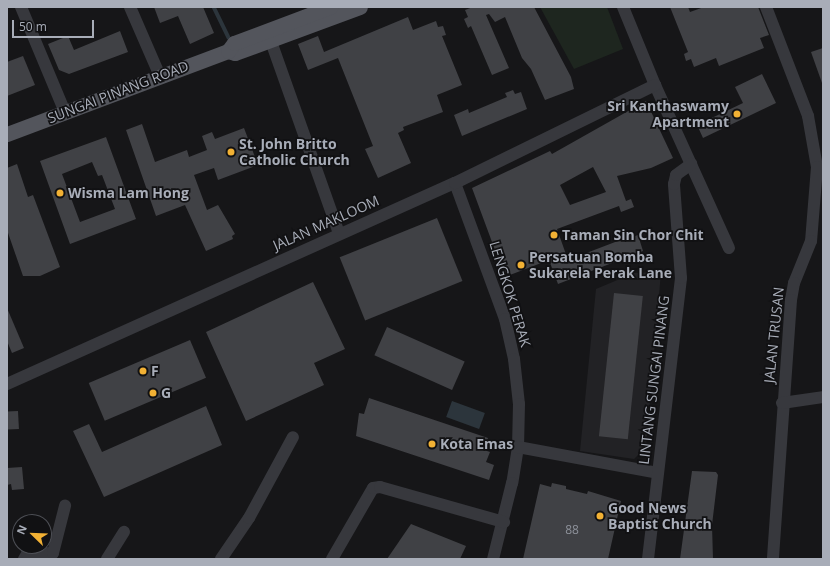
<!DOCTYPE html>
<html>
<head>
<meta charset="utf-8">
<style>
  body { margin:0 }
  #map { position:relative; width:830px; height:566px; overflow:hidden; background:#161618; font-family:"Open Sans",sans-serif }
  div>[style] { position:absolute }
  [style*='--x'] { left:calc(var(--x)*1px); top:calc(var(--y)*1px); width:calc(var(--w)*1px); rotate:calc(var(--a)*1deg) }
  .built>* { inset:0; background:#222225 }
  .green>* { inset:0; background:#1e261f }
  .water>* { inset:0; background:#2c353c; transform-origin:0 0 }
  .stream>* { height:3.5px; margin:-1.75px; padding:0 1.75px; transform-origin:1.75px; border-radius:1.75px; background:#2c353c }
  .building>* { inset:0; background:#404145; transform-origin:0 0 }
  .minor>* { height:12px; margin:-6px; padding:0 6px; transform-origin:6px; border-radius:6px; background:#37383d }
  .major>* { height:15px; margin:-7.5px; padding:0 7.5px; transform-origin:7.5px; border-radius:7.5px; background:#53555c }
  .dots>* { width:11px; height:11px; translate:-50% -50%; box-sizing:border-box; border:2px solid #111113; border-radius:50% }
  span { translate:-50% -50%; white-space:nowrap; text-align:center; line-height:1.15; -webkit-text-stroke:3.5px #111113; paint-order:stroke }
  .number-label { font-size:12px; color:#8e929b }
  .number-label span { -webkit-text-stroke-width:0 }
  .street-label { font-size:14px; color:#a8adb8 }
  .poi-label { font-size:14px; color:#a8adb8; font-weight:700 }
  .right { translate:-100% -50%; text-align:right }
  .left { translate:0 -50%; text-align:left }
  .frame { position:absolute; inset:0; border:8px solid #a8adb8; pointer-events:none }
  .north { position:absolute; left:12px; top:514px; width:40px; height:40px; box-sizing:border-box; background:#111113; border:1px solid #4d4f55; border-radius:50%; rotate:293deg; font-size:11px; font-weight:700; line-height:16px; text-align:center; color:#a8adb8 }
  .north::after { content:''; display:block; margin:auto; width:14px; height:18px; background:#f2b134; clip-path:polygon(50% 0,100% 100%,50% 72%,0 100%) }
  .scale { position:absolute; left:12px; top:20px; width:82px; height:18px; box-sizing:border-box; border:2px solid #a8adb8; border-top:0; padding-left:5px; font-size:12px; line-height:14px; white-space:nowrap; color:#a8adb8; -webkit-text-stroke:3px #111113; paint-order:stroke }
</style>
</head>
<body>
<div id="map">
  <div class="built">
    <div style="clip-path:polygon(661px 272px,646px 447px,634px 459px,580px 451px,596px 289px,634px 273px)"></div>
  </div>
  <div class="green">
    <div style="clip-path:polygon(540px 7px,607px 7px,623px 49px,574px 69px)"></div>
  </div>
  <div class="water">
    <div style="left:452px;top:401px;width:35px;height:17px;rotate:20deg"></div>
  </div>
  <div class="stream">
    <div style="--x:214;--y:7;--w:34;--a:64"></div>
  </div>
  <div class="building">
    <div style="clip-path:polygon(154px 7px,203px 7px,214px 33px,190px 44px,178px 16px,160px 23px)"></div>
    <div style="clip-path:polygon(473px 7px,534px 7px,571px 77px,574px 89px,545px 100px,531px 69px,522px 58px,505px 17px,495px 22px,489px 14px,486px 15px,509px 68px,492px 75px,471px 26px,468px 28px,464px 19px,468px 17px,465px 10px)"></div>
    <div style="clip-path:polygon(670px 7px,688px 7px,690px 12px,704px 7px,758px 7px,769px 35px,760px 38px,764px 48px,719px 66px,716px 58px,694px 67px,691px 59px,686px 61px,684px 54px,688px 52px)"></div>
    <div style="clip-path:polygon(408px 17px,413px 30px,436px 21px,438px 27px,443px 26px,446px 35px,442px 36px,462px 85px,437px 95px,443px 112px,403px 127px,404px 130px,398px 133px,411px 163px,378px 178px,365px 149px,373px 146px,338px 58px,308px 70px,298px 44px,318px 36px,324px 52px)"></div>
    <div style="clip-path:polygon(120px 31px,128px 52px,69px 74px,59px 70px,48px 44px,68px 36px,74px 50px)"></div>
    <div style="clip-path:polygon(823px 48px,823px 83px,822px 83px,811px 52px)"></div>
    <div style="clip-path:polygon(23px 56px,35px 85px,7px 96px,7px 62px)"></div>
    <div style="clip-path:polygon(762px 74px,776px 103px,703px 138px,697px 125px,743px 103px,735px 87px)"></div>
    <div style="clip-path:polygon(513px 90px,515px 94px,521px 92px,527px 109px,462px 136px,454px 115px,468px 109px,469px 113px,507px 97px,505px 93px)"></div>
    <div style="clip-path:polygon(evenodd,646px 101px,673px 158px,651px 168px,617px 176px,626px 201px,631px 199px,634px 207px,621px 212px,619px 206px,557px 229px,568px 260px,623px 239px,622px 235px,630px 232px,632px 237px,638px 235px,643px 251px,558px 284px,549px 260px,505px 277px,472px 188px,550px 151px,552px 154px,646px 101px,593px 167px,606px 192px,570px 205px,560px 185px,593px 167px)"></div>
    <div style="clip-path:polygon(142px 124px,155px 162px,187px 150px,189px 157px,207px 150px,202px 136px,212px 132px,215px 139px,244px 128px,258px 165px,218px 180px,214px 168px,194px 175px,207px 210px,218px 205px,235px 234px,232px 236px,233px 239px,206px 251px,185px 205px,156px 216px,126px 130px)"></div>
    <div style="clip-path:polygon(evenodd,106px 137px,136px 219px,70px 244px,40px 161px,106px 137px,92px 162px,98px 176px,102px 175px,115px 209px,80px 222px,62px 174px,92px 162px)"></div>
    <div style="clip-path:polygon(17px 164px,28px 197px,33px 195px,60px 267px,40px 276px,23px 276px,7px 230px,7px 168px)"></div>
    <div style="left:437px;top:218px;width:68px;height:105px;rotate:68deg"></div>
    <div style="clip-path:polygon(313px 282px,345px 349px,314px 363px,324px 385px,246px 421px,206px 332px)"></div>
    <div style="left:614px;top:293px;width:29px;height:144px;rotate:6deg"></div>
    <div style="clip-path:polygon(7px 308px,24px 348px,12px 353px,7px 341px)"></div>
    <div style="left:387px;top:327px;width:85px;height:31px;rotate:24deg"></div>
    <div style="left:190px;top:340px;width:41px;height:110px;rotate:67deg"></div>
    <div style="clip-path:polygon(369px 398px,488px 438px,484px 450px,490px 452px,486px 462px,494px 465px,489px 480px,356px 436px,359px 413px,364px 414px)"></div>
    <div style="clip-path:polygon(206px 406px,222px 445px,104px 497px,73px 431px,89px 424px,102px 452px)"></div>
    <div style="left:18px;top:411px;width:18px;height:11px;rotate:87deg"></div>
    <div style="clip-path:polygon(22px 467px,24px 489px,12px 490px,11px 484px,7px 485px,7px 468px)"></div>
    <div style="clip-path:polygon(692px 471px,716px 472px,718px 475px,712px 525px,713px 559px,680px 559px)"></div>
    <div style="clip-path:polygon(552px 483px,566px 486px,566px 489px,587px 494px,588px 491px,621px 501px,608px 559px,523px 559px,540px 484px,551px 487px)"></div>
    <div style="clip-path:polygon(411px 524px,466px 546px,460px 559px,387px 559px)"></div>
  </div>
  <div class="minor">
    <div style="--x:21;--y:7;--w:114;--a:67.3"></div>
    <div style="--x:130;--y:7;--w:75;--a:66.5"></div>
    <div style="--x:623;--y:7;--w:84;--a:67.7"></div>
    <div style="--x:655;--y:85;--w:179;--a:65.6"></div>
    <div style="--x:766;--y:7;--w:117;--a:68.9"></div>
    <div style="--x:808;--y:116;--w:52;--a:80"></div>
    <div style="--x:817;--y:167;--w:74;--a:94.6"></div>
    <div style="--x:811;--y:241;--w:45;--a:112"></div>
    <div style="--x:794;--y:283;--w:17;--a:100"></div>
    <div style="--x:791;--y:300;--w:260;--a:94"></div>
    <div style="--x:268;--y:33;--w:212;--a:70.5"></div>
    <div style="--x:455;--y:183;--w:145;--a:69.8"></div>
    <div style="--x:505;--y:319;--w:41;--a:77.3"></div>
    <div style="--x:514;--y:359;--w:45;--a:83.7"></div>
    <div style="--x:519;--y:404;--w:43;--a:91.3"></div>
    <div style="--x:518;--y:447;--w:36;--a:99"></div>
    <div style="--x:512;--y:483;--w:78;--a:104"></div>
    <div style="--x:7;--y:384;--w:491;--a:-24.2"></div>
    <div style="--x:455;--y:183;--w:223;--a:-26.1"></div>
    <div style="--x:782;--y:403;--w:41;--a:-8.3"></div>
    <div style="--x:518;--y:447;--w:142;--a:10.5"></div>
    <div style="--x:24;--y:559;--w:6;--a:-59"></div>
    <div style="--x:27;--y:554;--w:26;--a:-2"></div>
    <div style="--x:53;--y:553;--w:49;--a:-75.7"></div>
    <div style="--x:107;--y:559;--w:32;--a:-58"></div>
    <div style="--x:221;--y:559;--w:50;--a:-55.7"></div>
    <div style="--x:249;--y:518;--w:92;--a:-61.5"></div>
    <div style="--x:332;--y:559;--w:82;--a:-60"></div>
    <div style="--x:373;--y:488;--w:7;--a:-8"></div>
    <div style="--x:380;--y:487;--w:129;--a:15.8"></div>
    <div style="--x:648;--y:559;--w:283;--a:-83.3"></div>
    <div style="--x:681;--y:278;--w:94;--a:-94.3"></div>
    <div style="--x:674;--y:184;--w:9;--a:-77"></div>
    <div style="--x:676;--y:175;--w:19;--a:-36"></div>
  </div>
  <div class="major">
    <div style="--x:228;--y:51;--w:7;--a:16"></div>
    <div style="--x:235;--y:53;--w:133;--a:-20.2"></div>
    <div style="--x:7;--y:134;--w:236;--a:-20.6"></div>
    <div style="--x:228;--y:51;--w:10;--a:-53"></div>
    <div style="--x:234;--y:43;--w:103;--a:-20.6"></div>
  </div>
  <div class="dots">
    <div style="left:737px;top:114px;background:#f2b134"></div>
    <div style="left:231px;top:152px;background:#f2b134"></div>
    <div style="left:60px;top:193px;background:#f2b134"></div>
    <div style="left:554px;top:235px;background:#f2b134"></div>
    <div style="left:521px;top:265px;background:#f2b134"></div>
    <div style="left:143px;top:371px;background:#f2b134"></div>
    <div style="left:153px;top:393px;background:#f2b134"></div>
    <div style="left:432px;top:444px;background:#f2b134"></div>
    <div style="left:600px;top:516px;background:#f2b134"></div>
  </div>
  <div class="number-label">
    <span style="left:572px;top:530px">88</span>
  </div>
  <div class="street-label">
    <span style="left:118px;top:92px;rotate:-21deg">SUNGAI PINANG ROAD</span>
    <span style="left:326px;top:223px;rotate:-24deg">JALAN MAKLOOM</span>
    <span style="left:510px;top:294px;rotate:73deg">LENGKOK PERAK</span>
    <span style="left:774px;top:335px;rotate:-84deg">JALAN TRUSAN</span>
    <span style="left:654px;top:380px;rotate:-83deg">LINTANG SUNGAI PINANG</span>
  </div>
  <div class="poi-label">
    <span class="right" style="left:729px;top:114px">Sri Kanthaswamy<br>Apartment</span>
    <span class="left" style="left:239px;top:152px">St. John Britto<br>Catholic Church</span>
    <span class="left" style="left:68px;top:193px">Wisma Lam Hong</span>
    <span class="left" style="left:562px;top:235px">Taman Sin Chor Chit</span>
    <span class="left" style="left:529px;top:265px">Persatuan Bomba<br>Sukarela Perak Lane</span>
    <span class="left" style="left:151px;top:371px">F</span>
    <span class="left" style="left:161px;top:393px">G</span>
    <span class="left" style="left:440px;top:444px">Kota Emas</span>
    <span class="left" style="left:608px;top:516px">Good News<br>Baptist Church</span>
  </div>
  <div class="frame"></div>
  <div class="north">N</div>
  <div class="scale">50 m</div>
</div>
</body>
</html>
